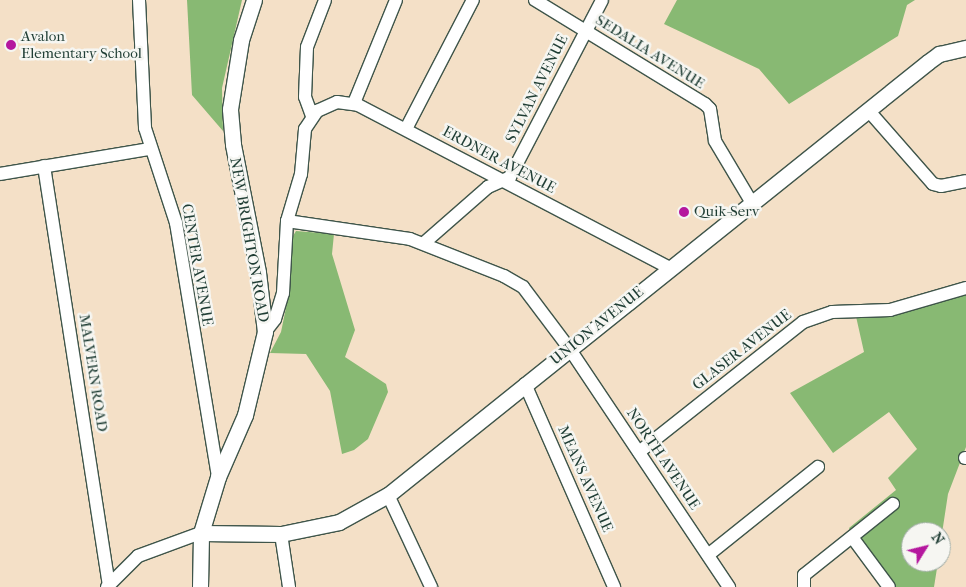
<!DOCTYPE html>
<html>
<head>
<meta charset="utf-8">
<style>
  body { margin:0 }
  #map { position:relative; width:966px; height:587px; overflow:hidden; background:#f4e0c7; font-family:"IM FELL French Canon",serif }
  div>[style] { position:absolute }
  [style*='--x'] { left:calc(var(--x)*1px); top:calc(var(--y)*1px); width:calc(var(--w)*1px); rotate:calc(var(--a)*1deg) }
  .forest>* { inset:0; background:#88b973 }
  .roads { filter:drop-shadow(1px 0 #3f554a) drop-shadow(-1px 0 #3f554a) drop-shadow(0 1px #3f554a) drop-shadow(0 -1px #3f554a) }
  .minor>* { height:12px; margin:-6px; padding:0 6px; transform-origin:6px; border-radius:6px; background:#fff }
  .tertiary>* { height:15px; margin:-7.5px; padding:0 7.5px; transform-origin:7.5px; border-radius:7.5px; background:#fff }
  .dots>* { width:14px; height:14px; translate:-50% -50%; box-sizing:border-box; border:2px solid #f6f6f2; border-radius:50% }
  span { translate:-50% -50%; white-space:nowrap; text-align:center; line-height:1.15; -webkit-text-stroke:5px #f6f6f2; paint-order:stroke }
  .poi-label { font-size:15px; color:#1f3d34 }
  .left { translate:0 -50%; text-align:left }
  .street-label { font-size:15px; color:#1f3d34 }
  .north { position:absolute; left:901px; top:522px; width:50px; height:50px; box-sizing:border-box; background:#f6f6f2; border:1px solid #a0aca6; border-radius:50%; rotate:54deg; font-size:14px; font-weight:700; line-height:20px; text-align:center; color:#1f3d34 }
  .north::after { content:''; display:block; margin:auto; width:18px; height:22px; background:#b5179e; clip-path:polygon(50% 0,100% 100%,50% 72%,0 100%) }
</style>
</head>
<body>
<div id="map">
  <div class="forest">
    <div style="clip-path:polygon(187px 0,242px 0,222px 88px,223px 131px,192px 95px)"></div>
    <div style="clip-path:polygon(677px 0,915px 0,907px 5px,898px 36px,789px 104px,759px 69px,664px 24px)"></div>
    <div style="clip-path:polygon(296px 231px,334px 234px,332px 254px,355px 330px,345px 357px,386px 384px,388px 392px,368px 439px,354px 450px,342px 454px,330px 391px,306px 354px,270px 353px,281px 332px,288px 298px,293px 236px)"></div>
    <div style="clip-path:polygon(966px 288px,966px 447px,948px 494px,941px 540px,941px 532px,911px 532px,911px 562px,938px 562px,934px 587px,889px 587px,852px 537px,849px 528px,896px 490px,888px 478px,917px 449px,889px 412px,833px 453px,790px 393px,864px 352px,855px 312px)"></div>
  </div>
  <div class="roads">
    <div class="minor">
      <div style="--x:139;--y:0;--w:128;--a:87.3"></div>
      <div style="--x:145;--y:128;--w:100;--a:71.9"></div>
      <div style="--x:176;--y:223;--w:257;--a:80.6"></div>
      <div style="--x:535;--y:0;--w:199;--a:31.5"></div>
      <div style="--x:705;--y:104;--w:7;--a:45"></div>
      <div style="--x:710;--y:109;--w:32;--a:81"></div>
      <div style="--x:715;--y:141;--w:72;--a:59.2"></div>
      <div style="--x:354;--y:103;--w:111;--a:-67.8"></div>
      <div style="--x:868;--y:110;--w:98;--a:48.7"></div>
      <div style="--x:933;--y:184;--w:8;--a:14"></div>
      <div style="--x:941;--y:186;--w:25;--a:-11"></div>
      <div style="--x:312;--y:116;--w:20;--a:-110"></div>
      <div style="--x:305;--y:97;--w:50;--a:-87.7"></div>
      <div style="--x:307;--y:47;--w:50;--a:-69"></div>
      <div style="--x:406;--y:129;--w:145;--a:-62.6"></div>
      <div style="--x:44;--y:166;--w:424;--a:81.2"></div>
      <div style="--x:0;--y:174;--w:152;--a:-9.5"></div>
      <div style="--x:287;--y:221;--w:124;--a:8.3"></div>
      <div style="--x:410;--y:239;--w:101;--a:21.5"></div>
      <div style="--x:504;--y:276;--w:22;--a:30"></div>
      <div style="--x:523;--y:287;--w:76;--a:53"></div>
      <div style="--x:569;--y:348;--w:288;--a:56.2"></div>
      <div style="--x:424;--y:243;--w:85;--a:-41.2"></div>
      <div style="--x:488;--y:187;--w:24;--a:-24"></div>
      <div style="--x:510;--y:177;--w:199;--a:-62.5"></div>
      <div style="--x:265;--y:332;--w:16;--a:-52"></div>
      <div style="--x:275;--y:319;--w:27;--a:-73"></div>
      <div style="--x:283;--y:293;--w:72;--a:-86.8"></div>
      <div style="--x:287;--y:221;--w:49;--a:-73.4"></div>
      <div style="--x:301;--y:174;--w:45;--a:-84.9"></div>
      <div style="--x:305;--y:129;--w:22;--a:-56"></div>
      <div style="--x:317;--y:111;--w:22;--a:-24"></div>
      <div style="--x:337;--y:102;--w:21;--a:8"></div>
      <div style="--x:358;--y:105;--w:352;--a:27.6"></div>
      <div style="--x:525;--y:384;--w:222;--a:66.3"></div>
      <div style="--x:639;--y:452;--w:209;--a:-38.4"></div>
      <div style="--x:803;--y:322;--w:31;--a:-19"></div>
      <div style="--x:832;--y:312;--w:58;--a:-2"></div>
      <div style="--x:890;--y:310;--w:79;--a:-16.1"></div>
      <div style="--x:965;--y:458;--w:1;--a:0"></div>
      <div style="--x:388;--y:495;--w:102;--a:64.9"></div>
      <div style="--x:281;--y:534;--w:54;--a:81.4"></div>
      <div style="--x:852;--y:537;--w:62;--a:53.5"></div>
      <div style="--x:708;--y:555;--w:141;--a:-38.7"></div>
      <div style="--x:107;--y:587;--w:44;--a:-45"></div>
      <div style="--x:138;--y:556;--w:67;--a:-20.1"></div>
      <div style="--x:804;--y:587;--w:12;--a:-90"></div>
      <div style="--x:804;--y:575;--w:114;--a:-38.6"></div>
    </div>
    <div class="tertiary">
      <div style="--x:201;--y:533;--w:80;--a:0.7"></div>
      <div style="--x:281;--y:534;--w:59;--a:-11.7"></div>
      <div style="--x:339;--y:522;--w:56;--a:-28.9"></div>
      <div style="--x:388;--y:495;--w:692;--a:-38.72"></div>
      <div style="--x:928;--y:62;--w:14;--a:-36"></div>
      <div style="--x:939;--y:54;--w:28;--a:-13"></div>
      <div style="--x:200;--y:587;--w:54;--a:-88.9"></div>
      <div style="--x:201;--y:533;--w:59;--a:-73.1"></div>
      <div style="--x:218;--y:477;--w:68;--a:-66.5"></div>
      <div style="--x:245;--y:415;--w:85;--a:-76.5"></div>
      <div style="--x:265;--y:332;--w:60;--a:-96.7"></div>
      <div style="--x:258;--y:272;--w:130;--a:-101.1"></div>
      <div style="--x:233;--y:144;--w:35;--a:-95"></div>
      <div style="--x:230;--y:109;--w:70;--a:-80.9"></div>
      <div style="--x:241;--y:40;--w:42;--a:-72"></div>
    </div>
  </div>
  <div class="dots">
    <div style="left:11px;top:45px;background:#b5179e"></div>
    <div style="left:684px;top:212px;background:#b5179e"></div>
  </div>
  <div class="poi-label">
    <span class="left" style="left:21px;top:45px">Avalon<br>Elementary School</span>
    <span class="left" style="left:694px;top:212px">Quik-Serv</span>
  </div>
  <div class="street-label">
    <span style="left:650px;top:52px;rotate:32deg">SEDALIA AVENUE</span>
    <span style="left:537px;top:89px;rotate:-63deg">SYLVAN AVENUE</span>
    <span style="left:499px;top:160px;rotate:28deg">ERDNER AVENUE</span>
    <span style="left:249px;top:240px;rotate:80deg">NEW BRIGHTON ROAD</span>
    <span style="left:197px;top:265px;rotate:80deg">CENTER AVENUE</span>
    <span style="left:597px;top:326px;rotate:-39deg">UNION AVENUE</span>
    <span style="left:742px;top:350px;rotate:-38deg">GLASER AVENUE</span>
    <span style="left:93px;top:373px;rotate:81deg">MALVERN ROAD</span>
    <span style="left:663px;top:459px;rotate:56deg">NORTH AVENUE</span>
    <span style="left:585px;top:479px;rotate:66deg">MEANS AVENUE</span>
  </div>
  <div class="north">N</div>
</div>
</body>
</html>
